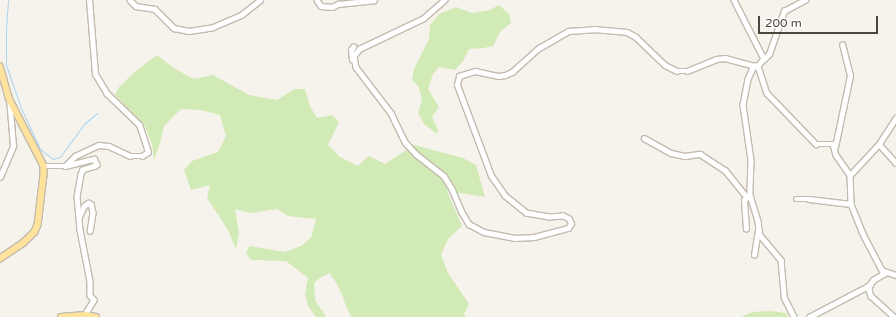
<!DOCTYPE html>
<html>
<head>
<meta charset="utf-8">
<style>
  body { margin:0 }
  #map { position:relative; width:896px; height:317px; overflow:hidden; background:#f6f3ec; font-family:"Varela Round",sans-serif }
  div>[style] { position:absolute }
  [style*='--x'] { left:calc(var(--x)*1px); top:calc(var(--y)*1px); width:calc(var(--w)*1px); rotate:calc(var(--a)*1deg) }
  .green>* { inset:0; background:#d2eab5 }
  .stream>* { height:1px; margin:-0.5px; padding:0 0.5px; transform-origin:0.5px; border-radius:0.5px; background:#a9d4f2 }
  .roads { filter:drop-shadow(1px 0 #c2bbae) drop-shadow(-1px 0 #c2bbae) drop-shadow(0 1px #c2bbae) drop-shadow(0 -1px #c2bbae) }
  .minor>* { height:4.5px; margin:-2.25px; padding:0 2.25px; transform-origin:2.25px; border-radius:2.25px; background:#fff }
  .major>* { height:5.5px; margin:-2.75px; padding:0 2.75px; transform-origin:2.75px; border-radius:2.75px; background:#ffe39c }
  span { translate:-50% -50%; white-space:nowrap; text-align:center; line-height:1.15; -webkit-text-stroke:3px #fff; paint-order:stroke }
  .scale { position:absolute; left:758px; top:16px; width:120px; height:18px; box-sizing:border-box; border:2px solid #4b4439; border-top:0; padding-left:5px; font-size:12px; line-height:14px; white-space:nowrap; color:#4b4439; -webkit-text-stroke:3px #fff; paint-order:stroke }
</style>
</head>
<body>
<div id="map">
  <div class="green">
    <div style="clip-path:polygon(499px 5px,509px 14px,511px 23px,500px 32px,493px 46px,484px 48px,469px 49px,463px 61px,455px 70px,439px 67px,433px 74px,428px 89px,439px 107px,432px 117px,438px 130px,437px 134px,424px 124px,418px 113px,422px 99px,418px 86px,412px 80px,414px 69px,429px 39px,430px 25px,439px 14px,456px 7px,472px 13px,490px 10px)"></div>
    <div style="clip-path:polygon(157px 55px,175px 69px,194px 79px,213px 75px,249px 95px,277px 100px,295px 89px,305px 89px,310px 106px,317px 118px,332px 115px,339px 122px,328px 145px,340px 157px,358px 166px,369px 156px,385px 164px,414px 145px,463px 158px,476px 165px,485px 197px,447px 191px,462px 226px,448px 239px,441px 255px,448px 273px,469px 304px,464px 314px,466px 317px,351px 317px,339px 288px,330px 273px,321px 277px,314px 283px,315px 300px,326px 317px,316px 317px,308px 306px,305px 294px,308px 278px,286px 261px,251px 260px,246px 253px,250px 246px,285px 252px,301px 246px,311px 238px,316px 219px,288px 216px,277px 209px,250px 213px,235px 209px,239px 233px,236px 249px,228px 230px,207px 198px,210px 185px,191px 190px,184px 170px,192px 161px,218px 152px,226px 136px,220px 115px,201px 110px,181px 109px,164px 126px,160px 143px,154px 160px,152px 144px,145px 126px,115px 95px,119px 87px,137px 70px)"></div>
    <div style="clip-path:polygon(770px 311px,786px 313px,788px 317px,741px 317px,753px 312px)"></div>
  </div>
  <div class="stream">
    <div style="--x:8;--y:0;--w:26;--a:94"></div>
    <div style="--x:6;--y:26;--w:39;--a:90"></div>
    <div style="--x:6;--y:65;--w:46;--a:70.8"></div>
    <div style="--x:21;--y:108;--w:45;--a:65.1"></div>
    <div style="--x:40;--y:149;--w:16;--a:38"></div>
    <div style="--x:53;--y:159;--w:7;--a:-16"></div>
    <div style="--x:60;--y:157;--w:41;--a:-54"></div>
    <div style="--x:84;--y:124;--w:17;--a:-40"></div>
  </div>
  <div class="roads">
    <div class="minor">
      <div style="--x:130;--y:0;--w:8;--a:45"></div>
      <div style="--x:136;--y:6;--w:19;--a:9"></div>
      <div style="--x:155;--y:9;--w:27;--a:45"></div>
      <div style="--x:174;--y:28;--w:15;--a:11"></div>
      <div style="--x:189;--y:31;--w:24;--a:-9"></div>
      <div style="--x:213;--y:27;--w:30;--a:-23"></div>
      <div style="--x:241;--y:15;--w:24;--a:-38"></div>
      <div style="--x:317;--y:0;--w:7;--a:56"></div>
      <div style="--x:321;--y:6;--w:11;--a:5"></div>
      <div style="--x:332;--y:7;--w:7;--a:-27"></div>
      <div style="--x:338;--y:4;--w:36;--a:-6"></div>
      <div style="--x:445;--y:0;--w:29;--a:139"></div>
      <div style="--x:423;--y:19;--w:70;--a:154.5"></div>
      <div style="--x:360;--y:49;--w:9;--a:131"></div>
      <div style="--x:354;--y:56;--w:11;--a:80"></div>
      <div style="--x:356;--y:67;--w:58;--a:52.7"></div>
      <div style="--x:391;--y:113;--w:32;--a:64"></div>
      <div style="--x:405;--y:142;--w:16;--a:47"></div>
      <div style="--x:416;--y:154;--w:36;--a:38"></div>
      <div style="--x:444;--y:176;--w:15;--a:58"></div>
      <div style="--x:452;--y:189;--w:25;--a:67"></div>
      <div style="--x:462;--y:212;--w:14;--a:60"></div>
      <div style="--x:469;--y:224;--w:17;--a:28"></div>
      <div style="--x:484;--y:232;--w:31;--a:11"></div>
      <div style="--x:514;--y:238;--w:20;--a:-3"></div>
      <div style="--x:534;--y:237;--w:35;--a:-15"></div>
      <div style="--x:568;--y:228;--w:5;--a:-53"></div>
      <div style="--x:571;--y:224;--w:5;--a:-112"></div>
      <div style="--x:569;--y:219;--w:7;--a:-153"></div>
      <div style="--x:563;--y:216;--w:14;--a:176"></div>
      <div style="--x:549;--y:217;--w:23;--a:-170"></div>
      <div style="--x:526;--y:213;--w:27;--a:-141"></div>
      <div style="--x:505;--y:196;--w:24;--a:-125"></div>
      <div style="--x:491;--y:176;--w:97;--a:-110.5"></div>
      <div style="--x:457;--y:85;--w:9;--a:-77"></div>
      <div style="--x:459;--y:76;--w:17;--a:-17"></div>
      <div style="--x:475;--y:71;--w:24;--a:12"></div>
      <div style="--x:498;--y:76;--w:7;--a:-8"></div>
      <div style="--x:505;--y:75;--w:8;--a:-23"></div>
      <div style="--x:512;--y:72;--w:36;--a:-42"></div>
      <div style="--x:539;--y:48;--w:34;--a:-30"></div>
      <div style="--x:568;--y:31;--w:26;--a:-4"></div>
      <div style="--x:594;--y:29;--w:33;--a:5"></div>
      <div style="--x:627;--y:32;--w:10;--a:29"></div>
      <div style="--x:636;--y:37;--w:40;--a:44"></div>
      <div style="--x:665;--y:65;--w:13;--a:27"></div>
      <div style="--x:677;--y:71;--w:10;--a:0"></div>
      <div style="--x:687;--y:71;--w:31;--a:-22"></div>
      <div style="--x:716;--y:59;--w:9;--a:-6"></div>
      <div style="--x:725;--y:58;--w:31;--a:15"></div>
      <div style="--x:734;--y:0;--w:66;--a:63"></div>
      <div style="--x:764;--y:59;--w:9;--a:131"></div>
      <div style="--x:758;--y:66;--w:28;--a:72"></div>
      <div style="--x:767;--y:93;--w:71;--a:46.1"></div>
      <div style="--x:816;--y:144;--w:17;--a:0"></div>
      <div style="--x:833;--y:144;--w:11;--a:75"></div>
      <div style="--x:836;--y:155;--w:24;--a:55"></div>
      <div style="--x:850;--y:175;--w:29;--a:88"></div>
      <div style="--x:851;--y:204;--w:32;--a:68"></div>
      <div style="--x:863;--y:234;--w:41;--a:62.2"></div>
      <div style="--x:882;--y:270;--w:15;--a:20"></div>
      <div style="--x:764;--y:59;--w:7;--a:-45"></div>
      <div style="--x:769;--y:54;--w:46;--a:-70.8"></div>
      <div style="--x:784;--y:11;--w:24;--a:-28"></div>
      <div style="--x:352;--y:60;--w:10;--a:-96"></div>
      <div style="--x:351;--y:50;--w:4;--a:-56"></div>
      <div style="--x:757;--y:66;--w:2;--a:180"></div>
      <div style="--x:755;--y:66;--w:5;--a:127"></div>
      <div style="--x:752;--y:70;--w:10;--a:114"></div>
      <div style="--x:748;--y:79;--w:26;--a:101"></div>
      <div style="--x:743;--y:105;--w:56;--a:81.7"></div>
      <div style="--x:751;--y:160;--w:35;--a:92"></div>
      <div style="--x:750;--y:195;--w:28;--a:73"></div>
      <div style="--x:758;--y:222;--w:13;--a:81"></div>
      <div style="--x:760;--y:235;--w:33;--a:50"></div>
      <div style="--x:781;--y:260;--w:37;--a:85"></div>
      <div style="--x:784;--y:297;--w:22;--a:63"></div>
      <div style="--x:644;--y:138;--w:31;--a:29"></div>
      <div style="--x:671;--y:153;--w:14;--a:12"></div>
      <div style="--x:685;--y:156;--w:15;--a:-8"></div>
      <div style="--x:700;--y:154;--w:30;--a:33"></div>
      <div style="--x:725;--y:170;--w:35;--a:51"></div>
      <div style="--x:879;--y:144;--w:25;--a:48"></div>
      <div style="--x:835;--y:147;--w:73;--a:-78.1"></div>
      <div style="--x:850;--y:76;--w:32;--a:-104"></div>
      <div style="--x:44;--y:166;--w:21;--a:0"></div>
      <div style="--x:65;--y:166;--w:14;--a:-45"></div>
      <div style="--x:75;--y:156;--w:26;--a:-25"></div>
      <div style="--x:99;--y:145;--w:10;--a:6"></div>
      <div style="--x:109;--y:146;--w:23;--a:25"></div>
      <div style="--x:130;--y:156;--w:12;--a:0"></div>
      <div style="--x:142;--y:156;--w:7;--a:-34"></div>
      <div style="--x:148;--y:152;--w:28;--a:-108"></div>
      <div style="--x:139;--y:125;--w:45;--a:-135.9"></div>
      <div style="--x:107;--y:94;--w:23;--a:-121"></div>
      <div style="--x:95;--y:74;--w:74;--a:-94.6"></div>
      <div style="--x:65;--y:166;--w:30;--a:-14"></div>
      <div style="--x:94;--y:159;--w:6;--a:59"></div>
      <div style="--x:97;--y:164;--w:3;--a:135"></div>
      <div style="--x:95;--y:166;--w:13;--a:162"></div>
      <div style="--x:83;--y:170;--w:4;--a:117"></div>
      <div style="--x:81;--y:174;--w:22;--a:100"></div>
      <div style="--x:77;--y:196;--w:34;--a:85"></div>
      <div style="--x:80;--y:230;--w:52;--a:78.9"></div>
      <div style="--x:90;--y:281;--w:14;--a:90"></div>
      <div style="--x:90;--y:295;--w:6;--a:51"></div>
      <div style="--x:94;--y:300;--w:17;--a:121"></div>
      <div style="--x:850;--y:175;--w:42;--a:-46.9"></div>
      <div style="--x:879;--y:144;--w:31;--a:-57"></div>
      <div style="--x:0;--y:177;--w:34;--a:-67"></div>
      <div style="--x:13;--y:146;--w:48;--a:-94.8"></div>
      <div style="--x:796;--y:199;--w:13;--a:0"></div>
      <div style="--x:809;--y:199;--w:42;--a:6.8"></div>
      <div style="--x:79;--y:217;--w:12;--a:-66"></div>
      <div style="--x:84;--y:206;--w:5;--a:-37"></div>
      <div style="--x:88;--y:203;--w:3;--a:18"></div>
      <div style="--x:91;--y:204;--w:9;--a:77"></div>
      <div style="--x:93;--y:213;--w:18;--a:99"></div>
      <div style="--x:746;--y:229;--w:29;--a:-94"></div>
      <div style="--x:744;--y:200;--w:6;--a:-45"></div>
      <div style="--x:754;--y:255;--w:26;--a:-81"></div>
      <div style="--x:886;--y:273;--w:14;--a:150"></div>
      <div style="--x:874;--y:280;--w:6;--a:129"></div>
      <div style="--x:870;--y:285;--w:5;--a:101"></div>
      <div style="--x:869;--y:290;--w:6;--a:72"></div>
      <div style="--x:871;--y:296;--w:31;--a:42"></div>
      <div style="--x:809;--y:317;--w:69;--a:-27.7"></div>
    </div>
    <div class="major">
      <div style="--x:0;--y:66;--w:33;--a:74"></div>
      <div style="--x:9;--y:98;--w:76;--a:62.8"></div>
      <div style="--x:44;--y:166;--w:9;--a:90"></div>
      <div style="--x:44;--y:175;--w:50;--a:96.8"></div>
      <div style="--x:38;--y:225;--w:8;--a:113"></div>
      <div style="--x:35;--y:232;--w:16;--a:135"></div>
      <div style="--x:24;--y:243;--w:29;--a:146"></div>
      <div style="--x:61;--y:317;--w:24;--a:-5"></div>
      <div style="--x:85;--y:315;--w:11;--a:10"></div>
    </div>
  </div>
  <div class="scale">200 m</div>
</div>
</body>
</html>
